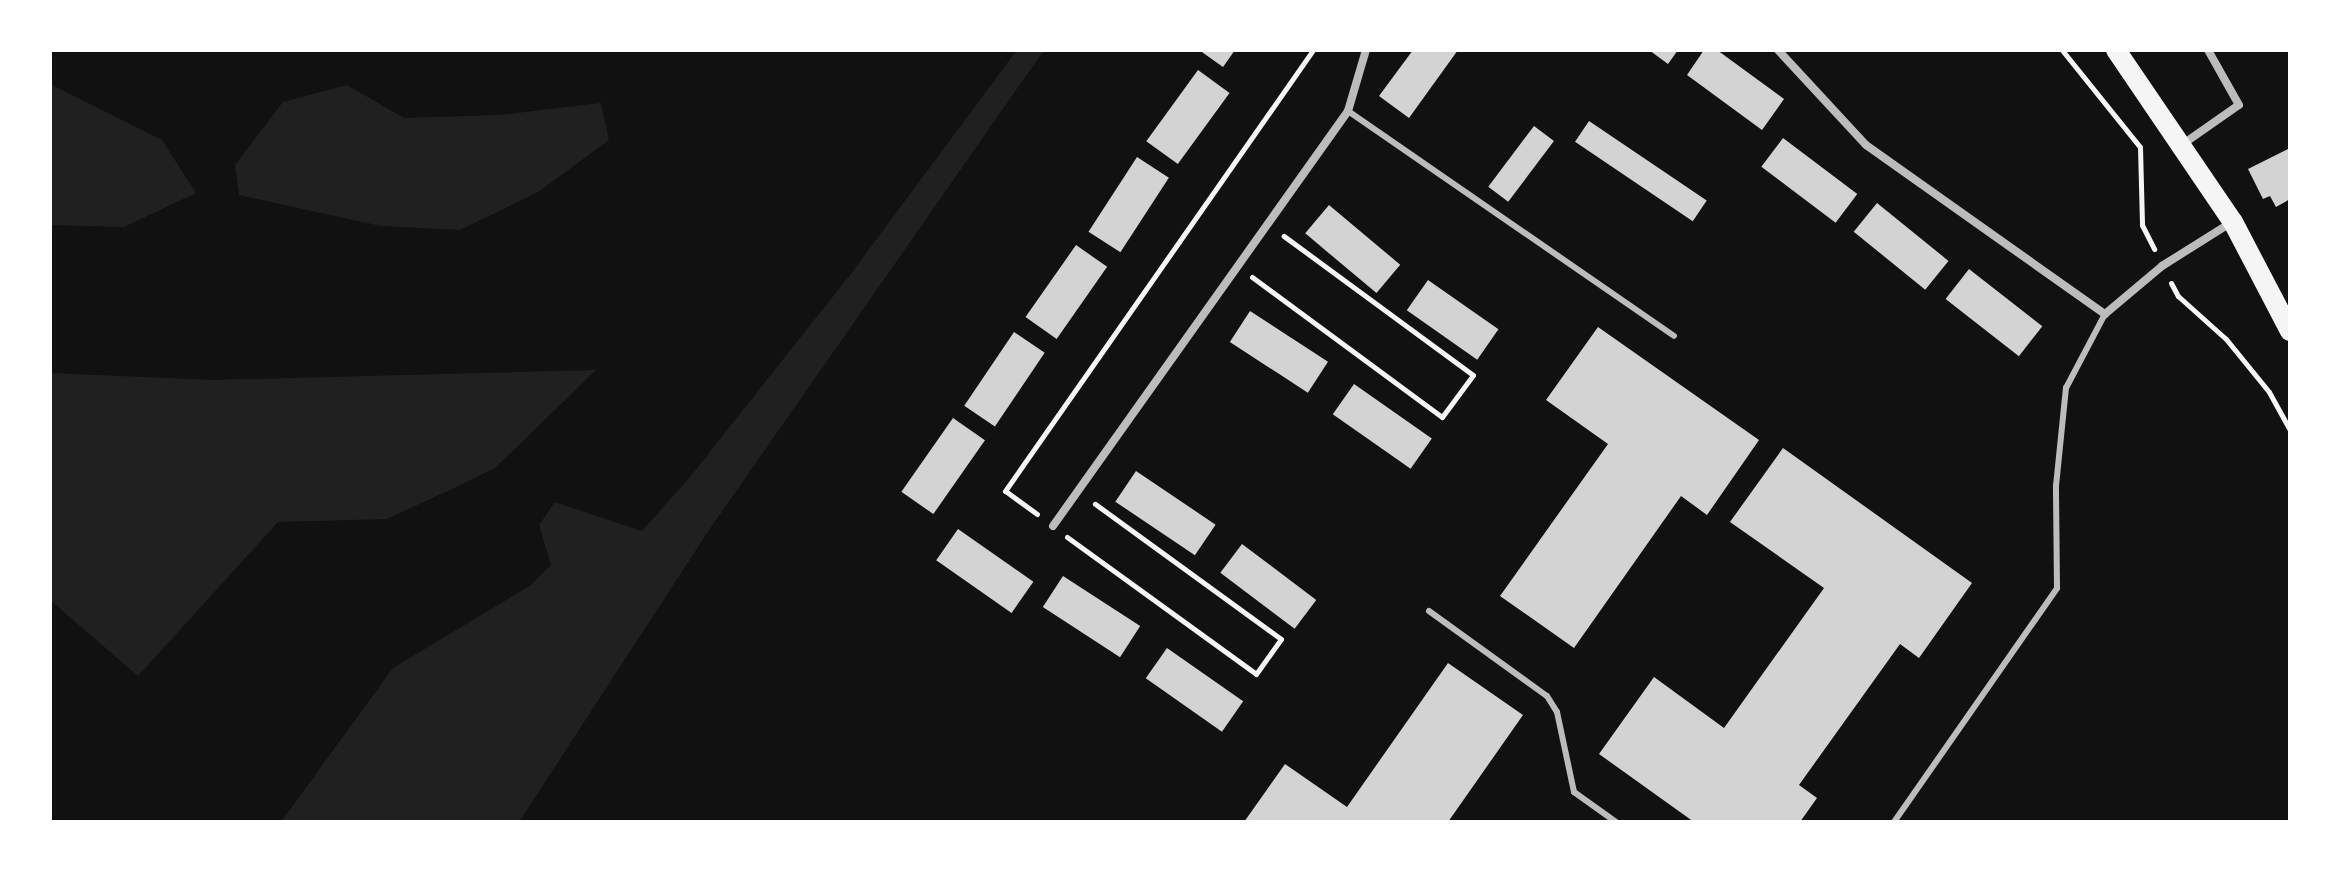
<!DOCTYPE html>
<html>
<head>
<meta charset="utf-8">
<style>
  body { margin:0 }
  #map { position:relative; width:2340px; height:872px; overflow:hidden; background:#111; font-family:Commissioner,sans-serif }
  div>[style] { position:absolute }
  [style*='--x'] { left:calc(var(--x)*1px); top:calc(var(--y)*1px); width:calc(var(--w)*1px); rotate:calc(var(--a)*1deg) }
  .green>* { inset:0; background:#202020 }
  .building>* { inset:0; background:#d3d3d3; transform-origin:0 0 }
  .path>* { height:5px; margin:-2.5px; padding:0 2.5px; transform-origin:2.5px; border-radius:2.5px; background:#f5f5f5 }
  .service>* { height:6px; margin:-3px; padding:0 3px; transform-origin:3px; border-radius:3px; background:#bcbcbc }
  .minor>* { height:8px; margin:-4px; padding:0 4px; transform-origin:4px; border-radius:4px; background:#bcbcbc }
  .primary>* { height:20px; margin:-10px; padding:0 10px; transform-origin:10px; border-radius:10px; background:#f5f5f5 }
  span { translate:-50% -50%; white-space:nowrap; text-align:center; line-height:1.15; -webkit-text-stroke:8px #fff; paint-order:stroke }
  .frame { position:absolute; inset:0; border:52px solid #fff; pointer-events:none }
</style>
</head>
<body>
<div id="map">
  <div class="green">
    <div style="clip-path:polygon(1017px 50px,1044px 50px,709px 530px,519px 822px,281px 822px,393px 668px,531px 585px,551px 565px,539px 525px,555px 502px,642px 531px,690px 477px,850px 275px)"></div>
    <div style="clip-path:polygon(50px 84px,162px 140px,196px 193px,124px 227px,50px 225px)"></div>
    <div style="clip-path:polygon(347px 85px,404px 118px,499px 115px,601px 103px,609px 140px,538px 192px,460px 230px,381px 226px,239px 195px,235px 165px,283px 102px)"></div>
    <div style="clip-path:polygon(596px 370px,495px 468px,456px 487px,387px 519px,278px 522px,138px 676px,50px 600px,50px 373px,212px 380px)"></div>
  </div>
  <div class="building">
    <div style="clip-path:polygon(1199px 50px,1235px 50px,1223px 67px)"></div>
    <div style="clip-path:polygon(1413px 50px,1458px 50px,1409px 118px,1379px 96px)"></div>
    <div style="clip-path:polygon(1649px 50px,1678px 50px,1668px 64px)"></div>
    <div style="clip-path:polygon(1704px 50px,1717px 50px,1784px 99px,1762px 130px,1687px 75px)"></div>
    <div style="left:1198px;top:70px;width:39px;height:88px;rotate:36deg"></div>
    <div style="left:1589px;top:121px;width:142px;height:25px;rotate:34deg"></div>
    <div style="left:1534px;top:126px;width:25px;height:76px;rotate:37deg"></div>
    <div style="left:1783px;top:138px;width:93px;height:36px;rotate:37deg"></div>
    <div style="clip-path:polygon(2290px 148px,2290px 199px,2276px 207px,2270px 196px,2263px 199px,2248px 169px)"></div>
    <div style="left:1137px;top:157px;width:38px;height:89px;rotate:33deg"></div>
    <div style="left:1877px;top:203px;width:92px;height:37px;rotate:39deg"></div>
    <div style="left:1329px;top:205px;width:93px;height:37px;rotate:40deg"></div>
    <div style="left:1076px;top:245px;width:38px;height:88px;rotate:35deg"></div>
    <div style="left:1969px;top:269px;width:93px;height:38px;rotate:38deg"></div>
    <div style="left:1428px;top:280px;width:86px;height:37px;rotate:35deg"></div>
    <div style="left:1250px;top:311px;width:93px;height:37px;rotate:33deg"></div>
    <div style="clip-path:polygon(1598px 327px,1759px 440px,1707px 515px,1681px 496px,1574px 648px,1500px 596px,1608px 444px,1546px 400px)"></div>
    <div style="left:1014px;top:332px;width:37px;height:89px;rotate:34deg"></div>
    <div style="left:1354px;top:384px;width:95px;height:37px;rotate:35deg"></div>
    <div style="left:953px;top:418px;width:39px;height:90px;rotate:35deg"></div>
    <div style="clip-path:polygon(1783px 448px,1972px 583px,1919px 658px,1900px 644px,1799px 785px,1817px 798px,1800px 822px,1694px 822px,1599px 754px,1654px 677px,1724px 728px,1824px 588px,1730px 522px)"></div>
    <div style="left:1136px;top:471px;width:96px;height:37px;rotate:34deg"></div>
    <div style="left:958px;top:529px;width:92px;height:38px;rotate:35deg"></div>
    <div style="left:1242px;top:544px;width:93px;height:36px;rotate:37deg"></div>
    <div style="left:1063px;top:576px;width:92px;height:37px;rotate:33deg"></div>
    <div style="left:1167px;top:648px;width:93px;height:37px;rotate:35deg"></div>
    <div style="clip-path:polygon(1448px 663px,1523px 715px,1448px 822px,1244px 822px,1285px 764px,1347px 807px)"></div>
  </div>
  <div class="path">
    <div style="--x:2062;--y:50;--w:124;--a:51.2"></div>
    <div style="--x:2140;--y:147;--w:78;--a:88.5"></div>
    <div style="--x:2142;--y:225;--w:27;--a:63"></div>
    <div style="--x:1252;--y:277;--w:236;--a:36.4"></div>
    <div style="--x:1442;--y:417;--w:52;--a:-53.6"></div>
    <div style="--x:1473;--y:375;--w:235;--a:-143.7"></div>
    <div style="--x:2171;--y:283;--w:15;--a:62"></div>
    <div style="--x:2178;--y:296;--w:64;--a:41.9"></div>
    <div style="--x:2226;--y:339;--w:68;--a:50.9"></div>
    <div style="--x:2269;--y:392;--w:43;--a:61.1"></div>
    <div style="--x:1037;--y:514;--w:39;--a:-144"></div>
    <div style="--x:1005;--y:491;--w:538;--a:-55.07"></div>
    <div style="--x:1067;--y:537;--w:233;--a:35.9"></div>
    <div style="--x:1256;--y:674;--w:43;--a:-54.5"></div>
    <div style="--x:1281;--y:639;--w:230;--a:-144"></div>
  </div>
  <div class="service">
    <div style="--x:1348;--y:111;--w:396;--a:34.6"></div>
    <div style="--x:1429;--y:611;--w:145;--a:35.8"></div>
    <div style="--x:1547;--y:696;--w:19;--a:58"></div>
    <div style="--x:1557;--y:712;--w:82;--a:78"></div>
    <div style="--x:1574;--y:792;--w:52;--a:35.5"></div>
    <div style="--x:1894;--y:822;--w:285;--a:-55.1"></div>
    <div style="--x:2057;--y:588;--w:102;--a:-90.6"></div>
    <div style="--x:2056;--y:486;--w:99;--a:-84.2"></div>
    <div style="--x:2066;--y:388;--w:84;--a:-62.2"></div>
  </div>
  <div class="minor">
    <div style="--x:1778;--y:50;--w:129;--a:47.2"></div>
    <div style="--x:1866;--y:145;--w:293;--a:35.3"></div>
    <div style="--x:2105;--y:314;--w:75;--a:-40.1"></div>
    <div style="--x:2162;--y:266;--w:83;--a:-32.2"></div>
    <div style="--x:2183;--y:144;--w:68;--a:-34.9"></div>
    <div style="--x:2239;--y:105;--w:63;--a:-119.4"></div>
    <div style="--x:1053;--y:526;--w:509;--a:-54.59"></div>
    <div style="--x:1348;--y:111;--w:64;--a:-73.6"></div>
  </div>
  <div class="primary">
    <div style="--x:2116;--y:50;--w:208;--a:55.8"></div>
    <div style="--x:2233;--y:222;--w:123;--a:62.4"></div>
  </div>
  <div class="frame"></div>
</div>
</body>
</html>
